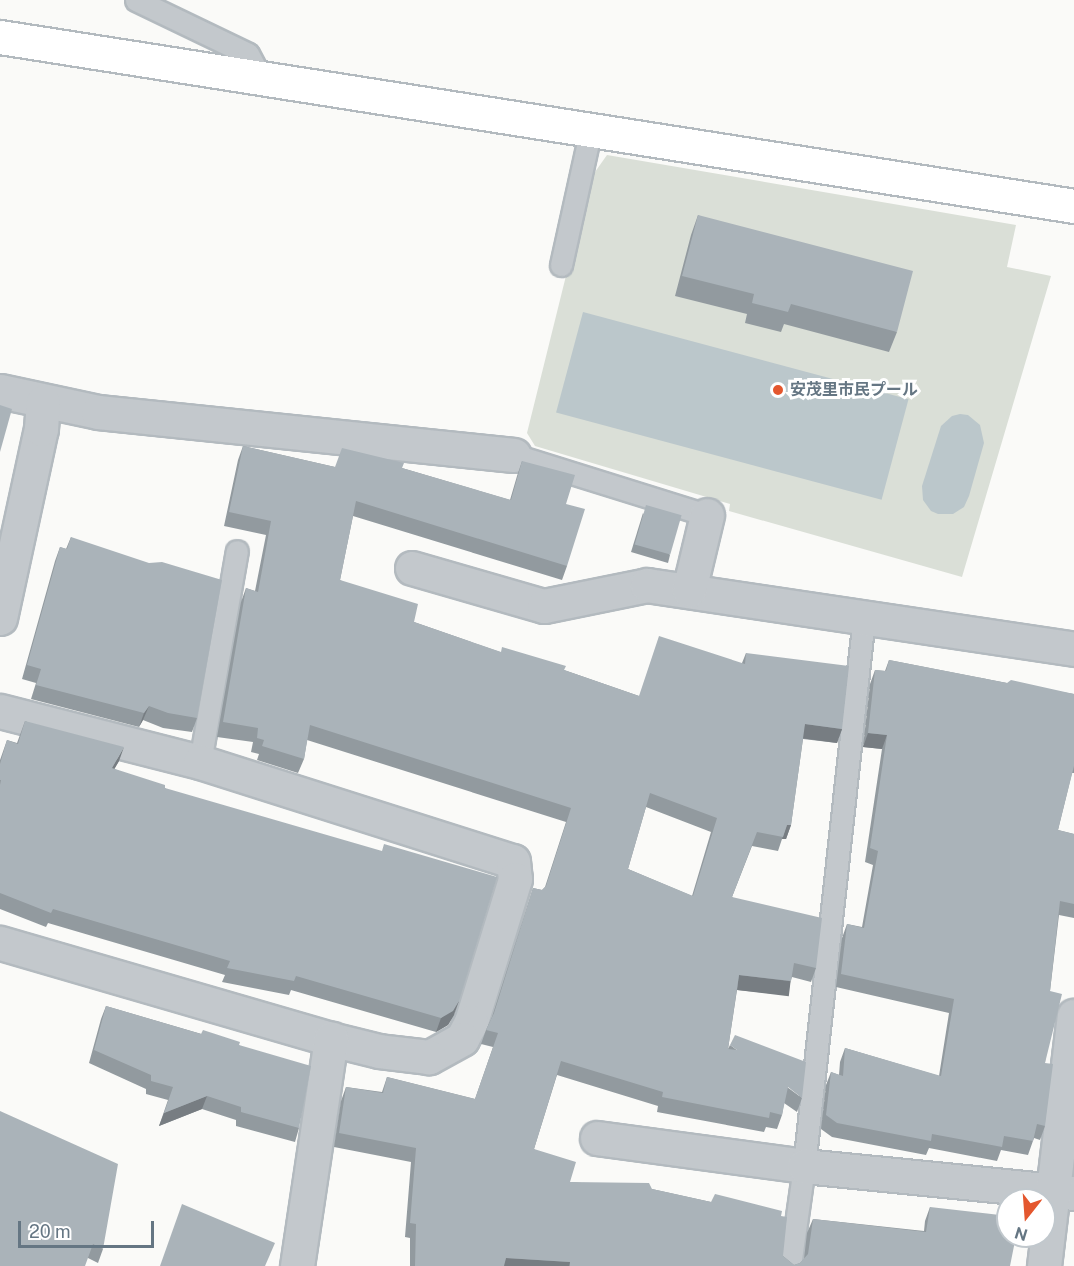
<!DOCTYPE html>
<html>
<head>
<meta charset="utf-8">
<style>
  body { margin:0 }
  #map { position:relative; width:1074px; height:1266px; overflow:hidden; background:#fafaf8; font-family:"Public Sans","Noto Sans JP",sans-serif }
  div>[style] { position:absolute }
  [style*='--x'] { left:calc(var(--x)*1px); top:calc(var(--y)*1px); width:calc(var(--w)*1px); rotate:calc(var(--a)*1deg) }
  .green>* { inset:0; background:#dadfd7 }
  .water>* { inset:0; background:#bbc7cb; transform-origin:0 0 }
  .roads { filter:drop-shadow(2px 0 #b3babf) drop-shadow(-2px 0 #b3babf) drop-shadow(0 2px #b3babf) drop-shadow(0 -2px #b3babf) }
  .lane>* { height:21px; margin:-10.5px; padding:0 10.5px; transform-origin:10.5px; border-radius:10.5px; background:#c3c8cc }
  .street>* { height:33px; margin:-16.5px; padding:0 16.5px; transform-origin:16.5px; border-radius:16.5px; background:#c3c8cc }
  .secondary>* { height:33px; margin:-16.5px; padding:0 16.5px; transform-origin:16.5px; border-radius:16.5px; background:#fff }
  .wall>* { inset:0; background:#929a9f }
  .shaded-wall>* { inset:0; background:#777d82; transform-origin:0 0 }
  .building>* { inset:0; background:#aab3b9; transform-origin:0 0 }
  .dots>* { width:16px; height:16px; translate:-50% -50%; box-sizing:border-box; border:3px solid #fff; border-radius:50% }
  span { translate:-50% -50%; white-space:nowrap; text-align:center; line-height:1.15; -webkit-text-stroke:6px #fff; paint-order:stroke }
  .poi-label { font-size:16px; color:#657683; font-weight:700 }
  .left { translate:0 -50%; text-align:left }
  .north { position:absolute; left:996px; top:1188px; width:60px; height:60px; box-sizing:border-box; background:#fff; border:2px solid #c1c8cd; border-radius:50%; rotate:197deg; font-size:16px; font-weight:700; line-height:24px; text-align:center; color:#657683 }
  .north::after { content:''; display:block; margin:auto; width:21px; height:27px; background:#e4572e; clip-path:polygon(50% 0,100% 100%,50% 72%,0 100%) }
  .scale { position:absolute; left:18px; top:1221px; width:136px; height:27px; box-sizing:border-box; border:3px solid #657683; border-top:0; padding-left:8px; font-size:18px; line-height:21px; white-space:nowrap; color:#657683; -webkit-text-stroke:4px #fff; paint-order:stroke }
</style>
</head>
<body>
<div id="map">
  <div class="green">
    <div style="clip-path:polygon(607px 155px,1016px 225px,1007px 267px,1051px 276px,962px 577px,729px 511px,730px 504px,535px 446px,527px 433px,590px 179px)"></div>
  </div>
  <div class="water">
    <div style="left:583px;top:312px;width:337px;height:104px;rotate:15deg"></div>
    <div style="clip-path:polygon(960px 414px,968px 415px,980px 425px,984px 443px,969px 496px,964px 507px,953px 514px,938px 514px,931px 511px,923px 500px,922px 486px,941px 426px,952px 416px)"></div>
  </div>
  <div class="roads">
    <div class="lane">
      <div style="--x:136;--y:0;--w:124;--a:25.7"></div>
      <div style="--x:248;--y:54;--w:27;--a:62"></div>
      <div style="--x:561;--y:265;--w:140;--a:-77.6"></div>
      <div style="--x:514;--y:455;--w:202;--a:17.3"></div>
      <div style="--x:200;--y:762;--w:214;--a:-80.1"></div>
      <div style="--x:790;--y:1266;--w:101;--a:-82"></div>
      <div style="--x:804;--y:1166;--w:552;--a:-83.76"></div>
    </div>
    <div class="street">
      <div style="--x:0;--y:391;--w:100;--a:12.1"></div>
      <div style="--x:98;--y:412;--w:418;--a:5.9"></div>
      <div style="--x:412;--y:568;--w:137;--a:16.1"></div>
      <div style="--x:544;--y:606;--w:105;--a:-11.5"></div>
      <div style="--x:647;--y:585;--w:432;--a:8.5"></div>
      <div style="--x:689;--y:590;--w:77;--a:-76.5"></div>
      <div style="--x:0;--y:618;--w:193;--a:-77.8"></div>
      <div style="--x:41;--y:429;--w:27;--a:-86"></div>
      <div style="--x:0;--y:711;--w:206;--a:14.3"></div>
      <div style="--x:200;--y:762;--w:328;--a:17.6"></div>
      <div style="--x:513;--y:861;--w:18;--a:84"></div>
      <div style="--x:515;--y:879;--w:150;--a:107.1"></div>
      <div style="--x:471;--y:1022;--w:19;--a:118"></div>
      <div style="--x:462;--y:1039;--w:38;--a:151"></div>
      <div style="--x:429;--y:1057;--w:50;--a:-173.2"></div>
      <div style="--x:379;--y:1051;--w:49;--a:-166"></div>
      <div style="--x:331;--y:1039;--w:345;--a:-163.8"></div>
      <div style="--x:597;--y:1138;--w:209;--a:7.7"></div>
      <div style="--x:804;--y:1166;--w:271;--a:5.7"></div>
      <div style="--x:297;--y:1266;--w:230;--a:-81.5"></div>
      <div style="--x:1044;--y:1266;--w:252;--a:-83.2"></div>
    </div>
    <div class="secondary">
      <div style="--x:0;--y:37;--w:1087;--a:8.94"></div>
    </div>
  </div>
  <div class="wall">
    <div style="clip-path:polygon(698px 215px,897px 332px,889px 352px,784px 324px,781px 332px,745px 323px,747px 314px,675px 296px,691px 235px)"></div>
    <div style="clip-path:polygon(evenodd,243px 446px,335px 467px,402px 468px,510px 500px,517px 476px,522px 461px,566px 504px,567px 566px,562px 580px,353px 516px,340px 580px,414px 622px,500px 652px,564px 670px,639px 696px,742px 663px,746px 653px,842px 729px,837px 743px,803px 739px,791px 825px,786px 839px,782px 839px,778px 851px,752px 846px,732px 897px,816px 968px,811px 982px,792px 977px,786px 995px,737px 990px,728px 1049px,730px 1045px,802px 1098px,797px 1112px,784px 1103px,782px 1115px,777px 1129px,766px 1127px,764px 1132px,657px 1112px,658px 1106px,557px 1075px,534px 1149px,570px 1182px,652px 1189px,711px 1202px,781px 1216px,783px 1256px,794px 1265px,800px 1263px,804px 1259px,807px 1233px,813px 1219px,924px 1231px,925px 1221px,930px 1207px,1010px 1266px,410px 1266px,410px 1238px,405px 1237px,411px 1162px,334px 1147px,341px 1101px,346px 1087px,382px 1092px,387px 1077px,475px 1099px,493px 1047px,481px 1044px,486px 1030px,492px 1017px,533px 888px,542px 890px,545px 887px,566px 822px,307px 740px,304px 759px,298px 773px,257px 760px,259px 754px,251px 752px,253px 742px,217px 737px,241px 602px,246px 588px,255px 591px,266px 535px,224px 526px,238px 460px,243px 446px,646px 807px,711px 832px,692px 896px,628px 869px,646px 807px)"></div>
    <div style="clip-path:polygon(643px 513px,670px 555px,668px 563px,631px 552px)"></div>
    <div style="clip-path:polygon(71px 537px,197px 718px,192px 732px,163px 728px,143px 720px,139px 727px,31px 699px,36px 683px,22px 679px,55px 561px,60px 547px,66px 549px)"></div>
    <div style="clip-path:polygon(889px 660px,1007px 683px,1074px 694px,1074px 773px,1072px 773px,1058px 830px,1074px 834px,1074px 918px,1059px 915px,1050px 991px,1045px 1063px,1045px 1126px,1040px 1140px,1034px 1138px,1028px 1155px,1001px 1150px,997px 1161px,929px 1148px,926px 1155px,832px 1137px,821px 1129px,826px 1085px,831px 1072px,839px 1075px,840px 1062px,845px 1048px,939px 1076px,949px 1013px,836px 987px,842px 938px,847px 924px,862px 927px,873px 865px,865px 862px,882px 749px,863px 747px,870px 684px,875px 670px,885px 671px)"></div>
    <div style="clip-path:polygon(25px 721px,119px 761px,114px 769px,165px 788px,454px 1015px,448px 1025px,436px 1032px,291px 990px,289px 995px,222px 982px,225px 975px,48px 923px,46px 927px,0 909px,0 760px,7px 740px,17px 743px)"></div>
    <div style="clip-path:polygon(106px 1006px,239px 1045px,299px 1128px,295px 1142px,236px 1126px,236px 1120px,202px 1109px,159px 1126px,168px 1100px,146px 1094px,146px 1089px,89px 1063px,101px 1019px)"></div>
    <div style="clip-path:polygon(0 1111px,103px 1249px,98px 1263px,88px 1258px)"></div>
  </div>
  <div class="shaded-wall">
    <div style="clip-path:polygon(149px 706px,143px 720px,139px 727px,144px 713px)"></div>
    <div style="clip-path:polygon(805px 724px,842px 729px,837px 743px,800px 738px)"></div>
    <div style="clip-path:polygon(868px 733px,887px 735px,882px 749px,863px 747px)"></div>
    <div style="clip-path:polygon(124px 747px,119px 761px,107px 782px,112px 768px)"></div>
    <div style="clip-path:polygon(787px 825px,791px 825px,786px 839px,782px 839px)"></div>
    <div style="left:739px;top:975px;width:52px;height:15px;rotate:7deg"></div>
    <div style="clip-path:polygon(459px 1001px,454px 1015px,448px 1025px,436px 1032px,441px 1018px)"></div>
    <div style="clip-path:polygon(207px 1096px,202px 1109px,159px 1126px,164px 1113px)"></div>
    <div style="clip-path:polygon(506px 1258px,570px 1262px,569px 1266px,503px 1266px)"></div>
  </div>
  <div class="building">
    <div style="clip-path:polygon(698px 215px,913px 271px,897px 332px,791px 304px,788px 312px,752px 303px,754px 294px,682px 276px)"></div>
    <div style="clip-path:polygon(0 405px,12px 409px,0 452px)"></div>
    <div style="clip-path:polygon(evenodd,243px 446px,335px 467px,342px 448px,404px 463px,402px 468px,511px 500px,522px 461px,575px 475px,566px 504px,585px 509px,567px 566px,356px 501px,340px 580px,418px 604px,414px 622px,501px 652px,502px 647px,566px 666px,564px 670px,639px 696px,659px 636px,745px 664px,746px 653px,849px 666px,842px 729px,805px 724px,791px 825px,787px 825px,783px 837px,757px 832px,732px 897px,822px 918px,816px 968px,794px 963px,791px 981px,739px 975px,728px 1049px,737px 1050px,730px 1045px,735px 1035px,806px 1062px,802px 1098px,788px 1087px,782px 1115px,770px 1112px,769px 1118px,662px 1097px,663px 1092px,561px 1061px,534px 1149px,576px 1162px,570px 1182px,649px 1183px,652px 1189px,711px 1202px,715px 1194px,782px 1211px,781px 1216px,787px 1217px,783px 1256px,794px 1265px,800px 1263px,808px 1254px,813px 1219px,926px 1232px,930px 1207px,1008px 1216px,1008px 1236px,1016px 1236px,1010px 1266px,570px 1266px,570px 1262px,506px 1258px,504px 1266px,415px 1266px,416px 1224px,410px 1223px,416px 1148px,339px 1133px,346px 1087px,383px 1093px,387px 1077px,475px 1099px,498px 1033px,486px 1030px,494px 1013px,533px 888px,542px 890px,546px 886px,571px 808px,310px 725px,304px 759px,262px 746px,264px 740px,257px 738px,258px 728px,223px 722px,246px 588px,258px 592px,271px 521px,229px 512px,243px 446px,650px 793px,717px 818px,693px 896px,628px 869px,650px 793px)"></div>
    <div style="left:646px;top:505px;width:37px;height:41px;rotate:16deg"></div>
    <div style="clip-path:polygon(71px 537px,149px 563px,162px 562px,222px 580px,197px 718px,168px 713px,149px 706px,144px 713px,36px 685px,41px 669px,27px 665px,60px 547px,67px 549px)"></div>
    <div style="clip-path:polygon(889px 660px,1007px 683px,1011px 680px,1074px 694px,1074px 766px,1058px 830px,1074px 834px,1074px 904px,1060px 901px,1050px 991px,1062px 994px,1045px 1063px,1053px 1064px,1045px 1126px,1037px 1124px,1033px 1141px,1004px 1136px,1002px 1147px,932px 1134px,931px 1141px,837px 1123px,826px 1115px,831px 1072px,843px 1076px,845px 1048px,941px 1076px,954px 999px,841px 974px,847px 924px,864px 928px,878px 851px,870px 848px,887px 735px,868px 733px,875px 670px,886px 671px)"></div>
    <div style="clip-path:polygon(25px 721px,124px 747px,112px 768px,165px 785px,165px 788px,382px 851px,384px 844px,497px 877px,459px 1001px,453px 1011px,441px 1018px,296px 976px,294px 981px,227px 968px,230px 961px,53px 909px,51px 913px,0 893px,0 785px,1px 780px,0 780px,0 764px,7px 740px,18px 744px)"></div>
    <div style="clip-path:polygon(106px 1006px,201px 1034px,203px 1030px,240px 1042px,239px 1045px,311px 1066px,299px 1128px,241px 1112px,241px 1107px,207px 1096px,164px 1113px,173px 1087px,151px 1081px,151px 1075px,94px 1050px)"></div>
    <div style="clip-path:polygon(0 1111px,118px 1164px,103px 1249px,93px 1244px,85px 1266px,0 1266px)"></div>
    <div style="clip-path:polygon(182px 1204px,275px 1243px,265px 1266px,160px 1266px)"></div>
  </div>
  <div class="dots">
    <div style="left:778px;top:390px;background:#e4572e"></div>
  </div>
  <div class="poi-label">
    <span class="left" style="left:790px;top:390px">安茂里市民プール</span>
  </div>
  <div class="north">N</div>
  <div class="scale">20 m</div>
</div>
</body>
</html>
